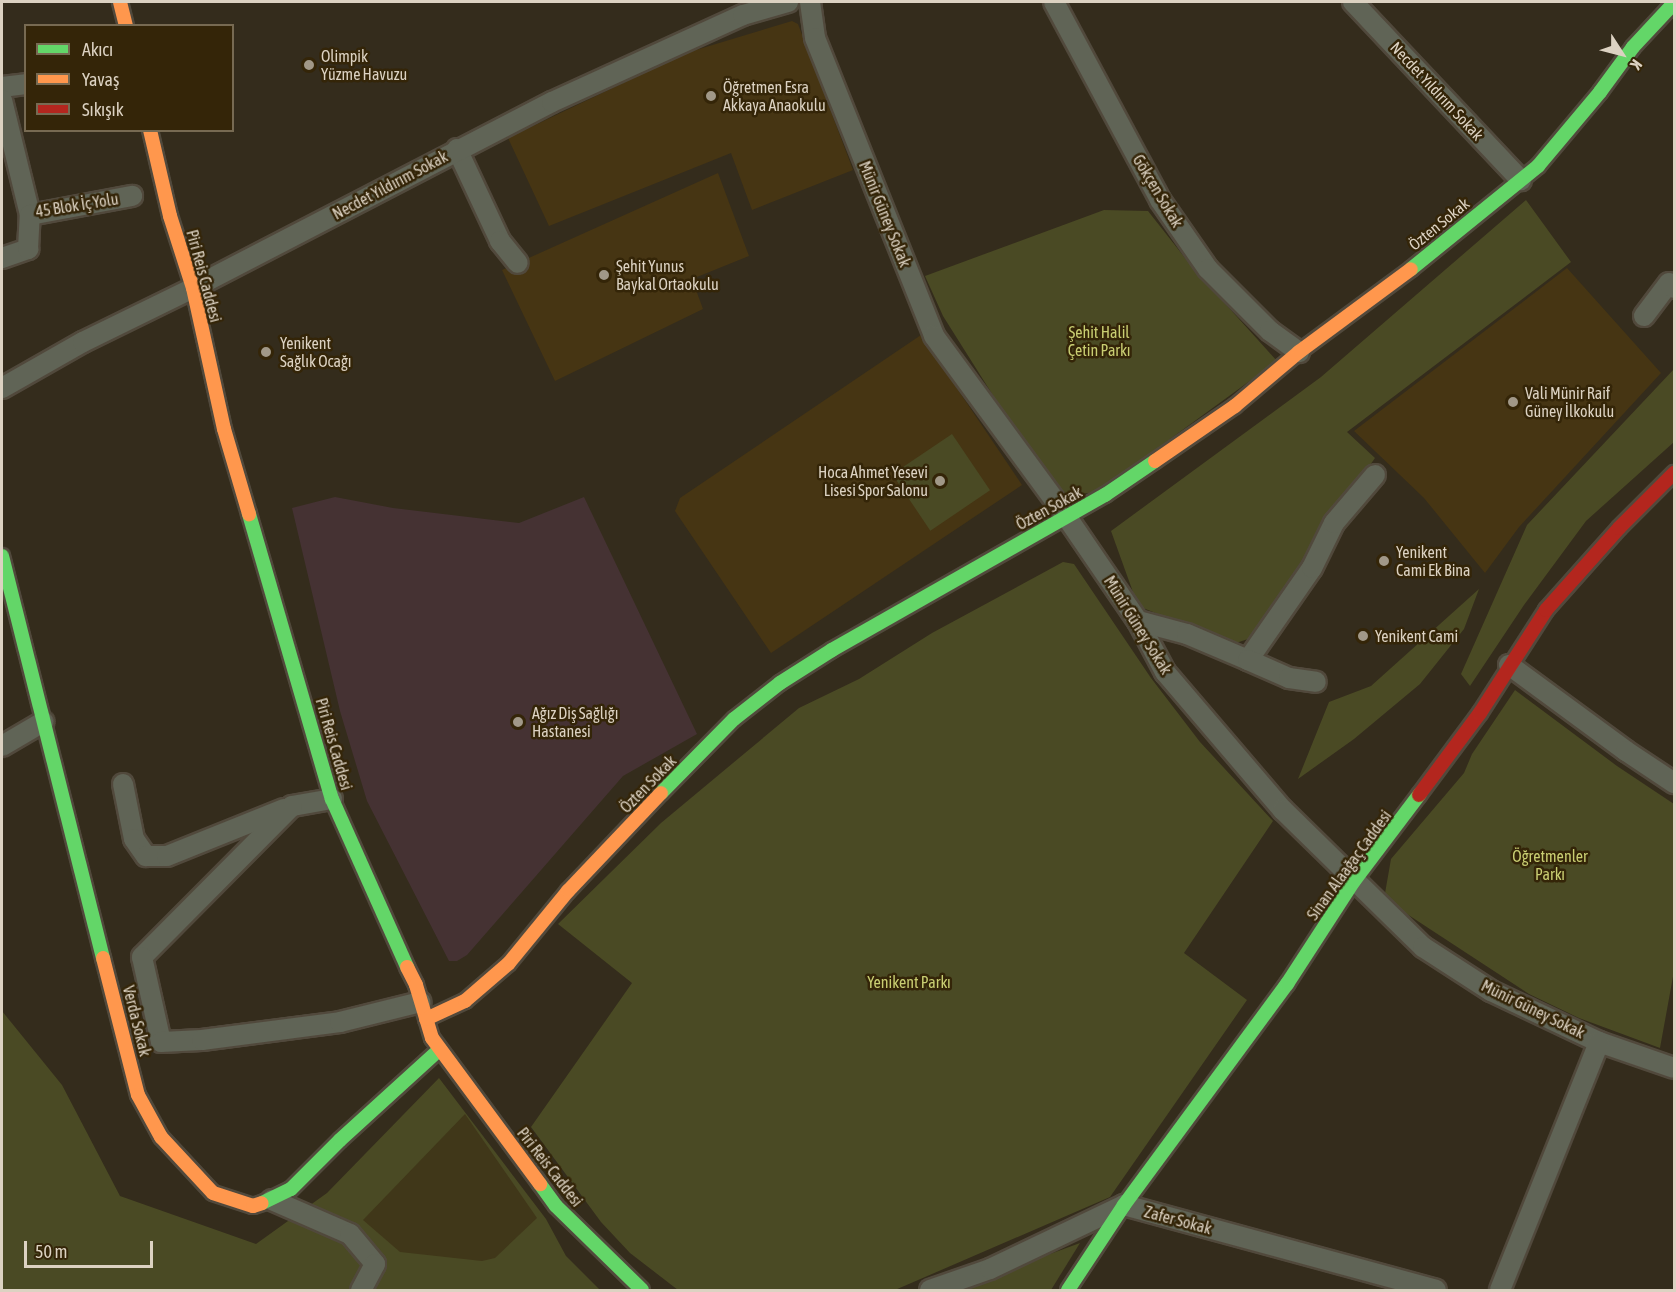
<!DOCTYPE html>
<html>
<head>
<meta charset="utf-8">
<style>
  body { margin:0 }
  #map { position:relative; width:1676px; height:1292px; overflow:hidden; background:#342c1c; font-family:"Asap Condensed",sans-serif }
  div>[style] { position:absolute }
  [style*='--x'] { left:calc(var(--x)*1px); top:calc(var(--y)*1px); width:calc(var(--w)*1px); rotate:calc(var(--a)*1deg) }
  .built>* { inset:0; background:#463513 }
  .medical>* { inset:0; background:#453233 }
  .green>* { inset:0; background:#4a4a24; transform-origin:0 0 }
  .sand>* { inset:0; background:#403719 }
  .roads { filter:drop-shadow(2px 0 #51493c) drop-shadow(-2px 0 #51493c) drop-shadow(0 2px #51493c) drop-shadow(0 -2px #51493c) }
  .street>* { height:20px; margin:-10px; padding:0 10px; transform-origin:10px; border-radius:10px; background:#606456 }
  .fast>* { height:14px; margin:-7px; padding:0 7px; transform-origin:7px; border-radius:7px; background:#63d668 }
  .slow>* { height:14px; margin:-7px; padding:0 7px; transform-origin:7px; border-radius:7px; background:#ff974d }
  .jam>* { height:14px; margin:-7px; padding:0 7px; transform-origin:7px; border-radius:7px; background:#b3261e }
  .dots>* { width:16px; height:16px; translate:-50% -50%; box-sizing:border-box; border:3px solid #342508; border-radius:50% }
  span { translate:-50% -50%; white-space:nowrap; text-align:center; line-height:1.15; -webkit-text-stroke:5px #342508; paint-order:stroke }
  .poi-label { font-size:16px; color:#dcd2c2 }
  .left { translate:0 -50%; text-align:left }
  .right { translate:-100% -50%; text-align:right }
  .street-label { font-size:16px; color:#dcd2c2 }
  .park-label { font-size:16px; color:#c9ce72 }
  .frame { position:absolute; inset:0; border:3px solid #dcd2c2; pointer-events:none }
  .legend { position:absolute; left:24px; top:24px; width:210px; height:108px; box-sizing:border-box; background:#342508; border:2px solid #776a52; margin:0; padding:8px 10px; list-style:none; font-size:18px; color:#dcd2c2 }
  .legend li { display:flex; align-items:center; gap:12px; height:30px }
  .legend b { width:30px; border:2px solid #776a52 }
  .north { position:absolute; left:1592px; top:24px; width:60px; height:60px; -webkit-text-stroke:4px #342508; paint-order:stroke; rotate:126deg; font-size:16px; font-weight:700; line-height:24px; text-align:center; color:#dcd2c2 }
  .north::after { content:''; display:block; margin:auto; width:21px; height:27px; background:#dcd2c2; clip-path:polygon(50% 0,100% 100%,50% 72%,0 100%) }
  .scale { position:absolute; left:24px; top:1241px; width:129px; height:27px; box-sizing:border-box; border:3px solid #dcd2c2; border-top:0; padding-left:8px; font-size:18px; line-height:21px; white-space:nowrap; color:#dcd2c2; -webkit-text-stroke:4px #342508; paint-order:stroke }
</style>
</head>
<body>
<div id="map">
  <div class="built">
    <div style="clip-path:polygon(792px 21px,798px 24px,853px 170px,752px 210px,731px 153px,549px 226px,508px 138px,686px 53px)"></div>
    <div style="clip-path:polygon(718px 173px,749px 256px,692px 279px,703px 309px,555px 381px,502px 270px)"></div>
    <div style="clip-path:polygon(1567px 268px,1661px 373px,1519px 527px,1485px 573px,1424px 498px,1354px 431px)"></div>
    <div style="clip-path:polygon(921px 335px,1022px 485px,771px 653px,675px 511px,680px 498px)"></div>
  </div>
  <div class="medical">
    <div style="clip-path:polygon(335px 497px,393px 508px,519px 523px,584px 497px,697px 734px,623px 776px,467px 955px,457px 961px,449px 961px,367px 801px,340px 711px,292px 508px)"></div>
  </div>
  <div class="green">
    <div style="clip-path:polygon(1526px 200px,1571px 262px,1347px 432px,1375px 458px,1323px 532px,1309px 566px,1257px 636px,1233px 644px,1138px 606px,1111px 531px,1321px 377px)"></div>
    <div style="clip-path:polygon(1104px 210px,1148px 211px,1193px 268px,1277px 361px,1096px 493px,1065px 494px,1047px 481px,943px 316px,925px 276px)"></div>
    <div style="clip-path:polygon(1674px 369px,1674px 442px,1586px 521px,1524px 605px,1470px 686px,1461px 674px,1527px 525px)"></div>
    <div style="left:952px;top:434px;width:68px;height:72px;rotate:56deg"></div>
    <div style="clip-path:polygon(1063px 562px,1074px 564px,1151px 678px,1200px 742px,1273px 821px,1184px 953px,1247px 1000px,1110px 1197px,895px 1290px,678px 1290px,630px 1253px,601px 1222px,531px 1127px,632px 983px,558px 924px,661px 823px,799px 708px,859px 679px,932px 633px)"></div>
    <div style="clip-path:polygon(1479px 589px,1464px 629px,1420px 684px,1354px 739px,1298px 779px,1329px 702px,1371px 686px)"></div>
    <div style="clip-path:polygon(1515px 690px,1617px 766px,1674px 804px,1674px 971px,1660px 1048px,1579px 1018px,1529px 994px,1384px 899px,1391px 859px,1464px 773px,1472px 754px)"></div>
    <div style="clip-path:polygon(2px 1011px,62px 1085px,120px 1196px,256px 1244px,327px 1193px,439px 1078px,546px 1219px,566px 1256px,600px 1290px,2px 1290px)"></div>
    <div style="clip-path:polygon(1080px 1243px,1051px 1290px,952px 1290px)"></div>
  </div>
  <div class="sand">
    <div style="clip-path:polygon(465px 1114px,537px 1218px,495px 1258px,482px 1261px,400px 1252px,363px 1220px)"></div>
  </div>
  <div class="roads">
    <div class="street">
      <div style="--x:810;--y:2;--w:36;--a:82"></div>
      <div style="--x:815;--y:38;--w:321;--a:68.2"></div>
      <div style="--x:934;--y:336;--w:223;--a:53.7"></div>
      <div style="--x:1066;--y:516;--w:127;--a:55.6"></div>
      <div style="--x:1138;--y:621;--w:58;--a:62.1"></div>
      <div style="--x:1165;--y:672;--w:182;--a:49.5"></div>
      <div style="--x:1283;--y:810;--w:196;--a:44.4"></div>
      <div style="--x:1423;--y:947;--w:81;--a:32.9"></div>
      <div style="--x:1491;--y:991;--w:119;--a:25.3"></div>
      <div style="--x:1599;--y:1042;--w:79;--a:19.1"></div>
      <div style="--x:1054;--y:2;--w:225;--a:61.8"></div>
      <div style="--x:1160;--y:200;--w:84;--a:55.2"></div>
      <div style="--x:1208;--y:269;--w:88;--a:45"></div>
      <div style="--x:1270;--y:331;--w:36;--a:36"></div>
      <div style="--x:1353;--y:2;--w:245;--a:46.7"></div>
      <div style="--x:2;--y:87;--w:24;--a:-7"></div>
      <div style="--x:2;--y:100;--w:118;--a:76.3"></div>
      <div style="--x:30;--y:215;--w:104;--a:-10.6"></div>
      <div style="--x:457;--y:149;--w:102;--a:64.9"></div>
      <div style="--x:500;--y:241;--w:28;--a:51"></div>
      <div style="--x:2;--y:258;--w:28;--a:-19"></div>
      <div style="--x:28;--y:249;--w:34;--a:-87"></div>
      <div style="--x:1644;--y:316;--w:41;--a:-52.9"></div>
      <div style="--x:1669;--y:283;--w:7;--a:45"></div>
      <div style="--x:2;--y:388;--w:93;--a:-29.6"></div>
      <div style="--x:83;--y:342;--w:123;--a:-26.1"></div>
      <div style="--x:193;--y:288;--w:404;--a:-27.4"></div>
      <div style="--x:552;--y:102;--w:210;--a:-24.5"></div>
      <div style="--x:743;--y:15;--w:47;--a:-16.1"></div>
      <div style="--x:1138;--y:621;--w:51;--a:14.9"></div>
      <div style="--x:1187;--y:634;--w:66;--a:23.1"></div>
      <div style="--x:1248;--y:660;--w:112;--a:-55.2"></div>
      <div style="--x:1312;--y:568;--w:50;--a:-63.9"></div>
      <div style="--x:1334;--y:523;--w:63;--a:-49.5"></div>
      <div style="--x:1248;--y:660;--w:45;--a:23.7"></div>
      <div style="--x:1289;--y:678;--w:27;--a:8"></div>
      <div style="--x:1509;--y:665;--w:145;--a:36.3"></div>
      <div style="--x:1626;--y:751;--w:58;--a:33.7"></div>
      <div style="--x:2;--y:746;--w:48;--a:-30.3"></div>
      <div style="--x:123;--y:784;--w:56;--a:78.7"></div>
      <div style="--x:134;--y:839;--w:21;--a:55"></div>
      <div style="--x:146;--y:856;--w:21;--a:0"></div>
      <div style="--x:167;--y:856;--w:126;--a:-21.9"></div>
      <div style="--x:332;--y:799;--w:41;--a:170.1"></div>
      <div style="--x:292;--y:806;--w:213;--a:134.8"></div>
      <div style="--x:142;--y:957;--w:87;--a:77.4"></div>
      <div style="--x:161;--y:1042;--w:41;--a:-2.8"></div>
      <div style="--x:202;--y:1040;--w:139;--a:-7.4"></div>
      <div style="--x:340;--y:1022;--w:83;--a:-13.9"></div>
      <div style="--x:272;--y:1200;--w:85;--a:23.6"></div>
      <div style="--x:350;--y:1234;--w:39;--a:50"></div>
      <div style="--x:375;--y:1264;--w:30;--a:118"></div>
      <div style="--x:930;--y:1290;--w:64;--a:-19.3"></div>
      <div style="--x:990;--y:1269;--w:148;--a:-25.5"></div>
      <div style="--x:1124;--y:1205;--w:323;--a:15.2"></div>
      <div style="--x:1500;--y:1290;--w:267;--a:-68.2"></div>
    </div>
    <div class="fast">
      <div style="--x:1411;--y:269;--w:164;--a:-39"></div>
      <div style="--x:1538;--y:166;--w:97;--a:-50"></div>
      <div style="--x:1600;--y:92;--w:56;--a:-53.7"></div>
      <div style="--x:1633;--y:47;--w:60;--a:-47"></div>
      <div style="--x:249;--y:514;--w:297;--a:73.8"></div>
      <div style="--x:332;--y:799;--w:184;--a:65.9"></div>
      <div style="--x:2;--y:556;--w:414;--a:75.9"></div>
      <div style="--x:661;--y:793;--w:104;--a:-45.4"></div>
      <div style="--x:734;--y:719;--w:58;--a:-38"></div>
      <div style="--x:780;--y:683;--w:62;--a:-32.4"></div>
      <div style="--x:832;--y:650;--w:314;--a:-29.6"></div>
      <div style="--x:1105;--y:495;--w:60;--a:-34.2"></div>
      <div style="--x:540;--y:1184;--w:27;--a:54"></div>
      <div style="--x:556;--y:1206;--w:120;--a:44.3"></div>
      <div style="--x:262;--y:1203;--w:32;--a:-26"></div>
      <div style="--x:291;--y:1189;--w:69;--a:-45"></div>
      <div style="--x:340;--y:1140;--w:135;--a:-42.3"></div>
      <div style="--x:1068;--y:1290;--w:102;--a:-56.6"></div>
      <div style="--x:1124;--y:1205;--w:275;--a:-53.6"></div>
      <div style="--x:1287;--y:984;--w:123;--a:-57"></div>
      <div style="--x:1354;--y:881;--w:108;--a:-52.9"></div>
    </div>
    <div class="slow">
      <div style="--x:120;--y:2;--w:25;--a:76"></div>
      <div style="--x:150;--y:130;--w:88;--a:76.9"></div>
      <div style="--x:170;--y:216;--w:76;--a:72.3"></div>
      <div style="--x:193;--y:288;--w:144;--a:77.6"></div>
      <div style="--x:224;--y:429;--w:89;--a:73.6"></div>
      <div style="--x:1155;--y:461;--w:97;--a:-34.5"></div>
      <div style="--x:1235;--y:406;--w:84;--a:-40.2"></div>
      <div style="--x:1299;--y:352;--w:139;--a:-36.5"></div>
      <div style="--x:103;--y:958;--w:141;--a:75.7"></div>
      <div style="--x:138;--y:1095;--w:48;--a:61.3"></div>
      <div style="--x:161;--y:1137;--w:76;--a:47.1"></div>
      <div style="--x:213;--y:1193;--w:42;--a:18"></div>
      <div style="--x:253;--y:1206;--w:9;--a:-18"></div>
      <div style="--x:407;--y:967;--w:20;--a:63"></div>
      <div style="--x:416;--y:985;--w:55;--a:73.2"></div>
      <div style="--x:432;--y:1038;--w:182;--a:53.5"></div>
      <div style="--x:426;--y:1019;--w:43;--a:-24.8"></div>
      <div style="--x:465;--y:1001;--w:58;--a:-40.8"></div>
      <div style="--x:509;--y:963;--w:93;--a:-50.7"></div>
      <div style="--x:568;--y:891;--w:135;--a:-46.5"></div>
    </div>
    <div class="jam">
      <div style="--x:1419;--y:795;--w:102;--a:-53.4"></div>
      <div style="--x:1480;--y:713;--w:122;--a:-57.3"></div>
      <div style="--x:1546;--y:610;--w:110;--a:-48.3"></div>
      <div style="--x:1619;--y:528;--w:78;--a:-45"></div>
    </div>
  </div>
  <div class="dots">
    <div style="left:309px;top:65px;background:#a19888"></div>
    <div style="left:711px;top:96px;background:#a19888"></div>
    <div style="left:604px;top:275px;background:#a19888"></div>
    <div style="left:266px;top:352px;background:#a19888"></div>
    <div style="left:1513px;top:402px;background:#a19888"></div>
    <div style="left:940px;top:481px;background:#a19888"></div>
    <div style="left:1384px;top:561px;background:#a19888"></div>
    <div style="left:1363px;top:636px;background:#a19888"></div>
    <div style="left:518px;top:722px;background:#a19888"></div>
  </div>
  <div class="poi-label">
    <span class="left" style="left:321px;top:65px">Olimpik<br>Yüzme Havuzu</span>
    <span class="left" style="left:723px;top:96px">Öğretmen Esra<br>Akkaya Anaokulu</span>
    <span class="left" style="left:616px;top:275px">Şehit Yunus<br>Baykal Ortaokulu</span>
    <span class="left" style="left:280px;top:352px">Yenikent<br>Sağlık Ocağı</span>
    <span class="left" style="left:1525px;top:402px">Vali Münir Raif<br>Güney İlkokulu</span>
    <span class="right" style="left:928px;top:481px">Hoca Ahmet Yesevi<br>Lisesi Spor Salonu</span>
    <span class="left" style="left:1396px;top:561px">Yenikent<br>Cami Ek Bina</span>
    <span class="left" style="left:1375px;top:636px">Yenikent Cami</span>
    <span class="left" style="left:532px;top:722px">Ağız Diş Sağlığı<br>Hastanesi</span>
  </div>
  <div class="street-label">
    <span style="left:1437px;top:91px;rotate:47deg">Necdet Yıldırım Sokak</span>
    <span style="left:390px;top:185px;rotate:-28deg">Necdet Yıldırım Sokak</span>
    <span style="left:1158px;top:191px;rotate:59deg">Gökçen Sokak</span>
    <span style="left:77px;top:205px;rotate:-9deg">45 Blok İç Yolu</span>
    <span style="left:885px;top:214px;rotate:68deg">Münir Güney Sokak</span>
    <span style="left:1439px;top:224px;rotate:-39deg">Özten Sokak</span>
    <span style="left:204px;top:276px;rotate:75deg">Piri Reis Caddesi</span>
    <span style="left:1049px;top:508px;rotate:-29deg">Özten Sokak</span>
    <span style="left:1138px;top:625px;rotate:58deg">Münir Güney Sokak</span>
    <span style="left:334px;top:744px;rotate:74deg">Piri Reis Caddesi</span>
    <span style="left:648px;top:784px;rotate:-46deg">Özten Sokak</span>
    <span style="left:1349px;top:865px;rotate:-54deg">Sinan Alaağaç Caddesi</span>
    <span style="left:1533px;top:1009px;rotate:26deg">Münir Güney Sokak</span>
    <span style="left:137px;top:1021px;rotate:76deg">Verda Sokak</span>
    <span style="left:550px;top:1167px;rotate:52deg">Piri Reis Caddesi</span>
    <span style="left:1178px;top:1220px;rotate:15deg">Zafer Sokak</span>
  </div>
  <div class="park-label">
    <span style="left:1099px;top:341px">Şehit Halil<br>Çetin Parkı</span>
    <span style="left:1550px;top:865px">Öğretmenler<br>Parkı</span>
    <span style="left:909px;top:982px">Yenikent Parkı</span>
  </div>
  <div class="frame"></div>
  <ul class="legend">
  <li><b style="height:8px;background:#63d668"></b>Akıcı</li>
  <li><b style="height:8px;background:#ff974d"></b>Yavaş</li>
  <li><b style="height:8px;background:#b3261e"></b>Sıkışık</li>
  </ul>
  <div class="north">K</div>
  <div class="scale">50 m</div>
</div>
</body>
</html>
